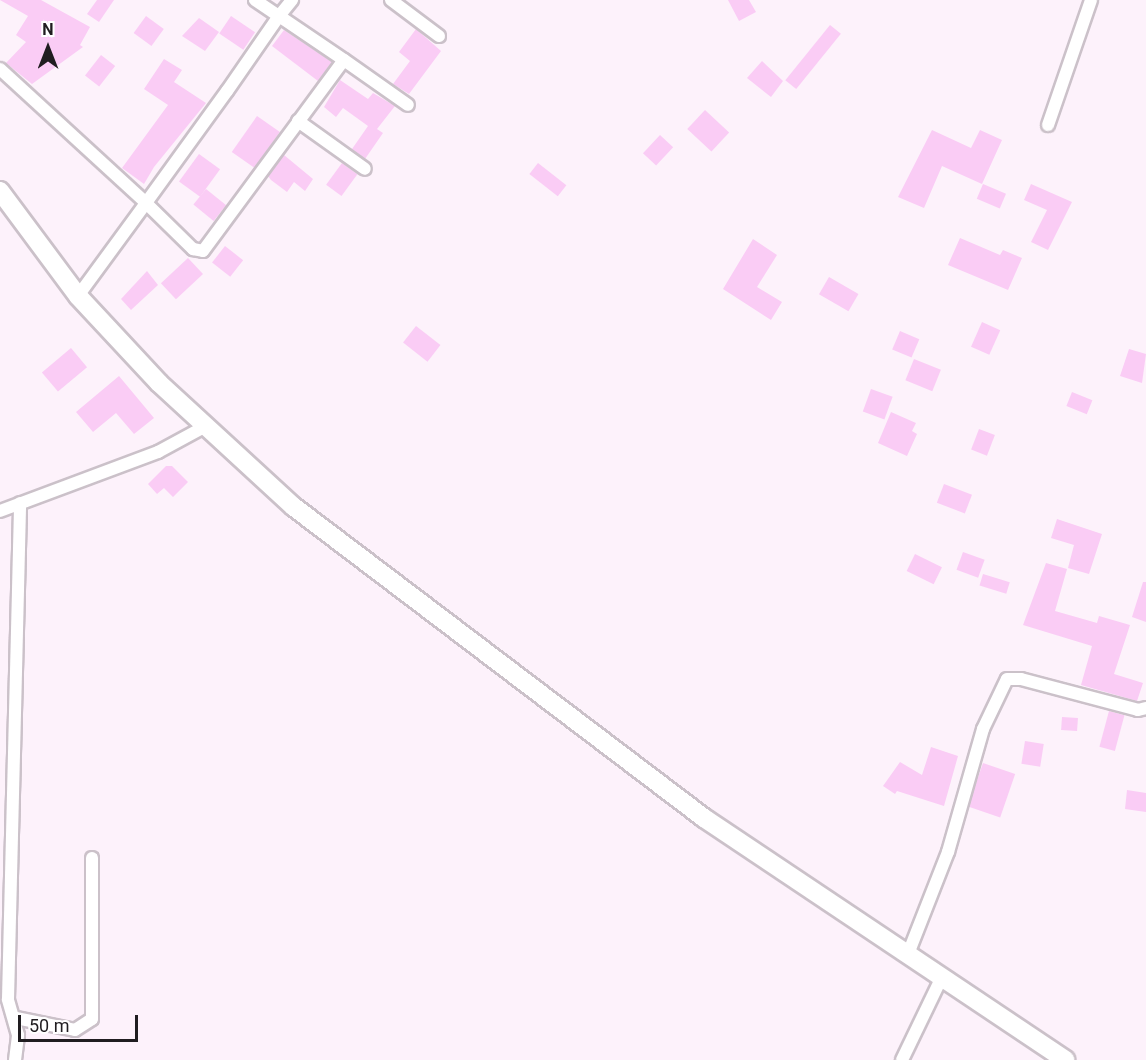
<!DOCTYPE html>
<html>
<head>
<meta charset="utf-8">
<style>
  body { margin:0 }
  #map { position:relative; width:1146px; height:1060px; overflow:hidden; background:#fdf2fb; font-family:Roboto,sans-serif }
  div>[style] { position:absolute }
  [style*='--x'] { left:calc(var(--x)*1px); top:calc(var(--y)*1px); width:calc(var(--w)*1px); rotate:calc(var(--a)*1deg) }
  .building>* { inset:0; background:#faccf5; transform-origin:0 0 }
  .roads { filter:drop-shadow(2px 0 #cbc1c9) drop-shadow(-2px 0 #cbc1c9) drop-shadow(0 2px #cbc1c9) drop-shadow(0 -2px #cbc1c9) }
  .street>* { height:12px; margin:-6px; padding:0 6px; transform-origin:6px; border-radius:6px; background:#fff }
  .secondary>* { height:18px; margin:-9px; padding:0 9px; transform-origin:9px; border-radius:9px; background:#fff }
  span { translate:-50% -50%; white-space:nowrap; text-align:center; line-height:1.15; -webkit-text-stroke:6px #fff; paint-order:stroke }
  .north { position:absolute; left:18px; top:18px; width:60px; height:60px; -webkit-text-stroke:4px #fff; paint-order:stroke; rotate:0deg; font-size:16px; font-weight:700; line-height:24px; text-align:center; color:#201d20 }
  .north::after { content:''; display:block; margin:auto; width:21px; height:27px; background:#201d20; clip-path:polygon(50% 0,100% 100%,50% 72%,0 100%) }
  .scale { position:absolute; left:18px; top:1015px; width:120px; height:27px; box-sizing:border-box; border:3px solid #201d20; border-top:0; padding-left:8px; font-size:18px; line-height:21px; white-space:nowrap; color:#201d20; -webkit-text-stroke:4px #fff; paint-order:stroke }
</style>
</head>
<body>
<div id="map">
  <div class="building">
    <div style="clip-path:polygon(0 0,41px 0,90px 27px,80px 45px,83px 47px,32px 84px,6px 63px,26px 42px,16px 35px,28px 16px)"></div>
    <div style="clip-path:polygon(97px 0,114px 0,99px 22px,87px 14px)"></div>
    <div style="clip-path:polygon(728px 0,749px 0,756px 12px,739px 21px)"></div>
    <div style="left:146px;top:16px;width:22px;height:21px;rotate:36deg"></div>
    <div style="left:231px;top:16px;width:29px;height:21px;rotate:34deg"></div>
    <div style="clip-path:polygon(199px 18px,219px 32px,205px 51px,182px 36px)"></div>
    <div style="left:830px;top:25px;width:14px;height:71px;rotate:39deg"></div>
    <div style="clip-path:polygon(416px 29px,441px 51px,409px 94px,393px 84px,410px 61px,399px 52px)"></div>
    <div style="clip-path:polygon(284px 30px,332px 62px,318px 81px,272px 46px)"></div>
    <div style="left:101px;top:55px;width:18px;height:26px;rotate:38deg"></div>
    <div style="clip-path:polygon(164px 59px,182px 70px,174px 82px,206px 103px,154px 167px,144px 184px,122px 168px,168px 105px,144px 89px)"></div>
    <div style="clip-path:polygon(762px 61px,783px 81px,771px 97px,747px 78px)"></div>
    <div style="clip-path:polygon(340px 80px,368px 99px,373px 93px,395px 106px,377px 129px,383px 133px,365px 159px,352px 149px,368px 126px,343px 108px,336px 117px,324px 107px)"></div>
    <div style="left:705px;top:110px;width:33px;height:26px;rotate:43deg"></div>
    <div style="left:257px;top:116px;width:28px;height:44px;rotate:35deg"></div>
    <div style="clip-path:polygon(932px 130px,971px 148px,980px 130px,1002px 140px,982px 184px,942px 166px,924px 208px,898px 197px)"></div>
    <div style="left:660px;top:135px;width:18px;height:25px;rotate:43deg"></div>
    <div style="left:199px;top:154px;width:26px;height:34px;rotate:36deg"></div>
    <div style="clip-path:polygon(284px 155px,313px 179px,305px 191px,294px 182px,287px 192px,271px 180px,268px 176px)"></div>
    <div style="left:342px;top:163px;width:19px;height:27px;rotate:36deg"></div>
    <div style="left:538px;top:163px;width:36px;height:14px;rotate:38deg"></div>
    <div style="left:983px;top:184px;width:25px;height:16px;rotate:23deg"></div>
    <div style="clip-path:polygon(1031px 184px,1072px 202px,1048px 250px,1031px 242px,1047px 210px,1024px 200px)"></div>
    <div style="left:206px;top:189px;width:26px;height:20px;rotate:39deg"></div>
    <div style="clip-path:polygon(960px 238px,1000px 255px,1003px 250px,1022px 258px,1008px 290px,948px 265px)"></div>
    <div style="clip-path:polygon(753px 239px,777px 255px,757px 287px,782px 302px,771px 320px,723px 289px)"></div>
    <div style="left:225px;top:246px;width:23px;height:21px;rotate:38deg"></div>
    <div style="left:188px;top:258px;width:22px;height:37px;rotate:47deg"></div>
    <div style="clip-path:polygon(147px 271px,158px 285px,131px 310px,121px 299px)"></div>
    <div style="left:829px;top:277px;width:34px;height:20px;rotate:30deg"></div>
    <div style="left:982px;top:322px;width:20px;height:27px;rotate:24deg"></div>
    <div style="left:416px;top:326px;width:31px;height:21px;rotate:38deg"></div>
    <div style="left:900px;top:331px;width:21px;height:20px;rotate:23deg"></div>
    <div style="left:71px;top:348px;width:25px;height:38px;rotate:50deg"></div>
    <div style="clip-path:polygon(1129px 349px,1146px 354px,1142px 383px,1120px 376px)"></div>
    <div style="left:914px;top:359px;width:29px;height:23px;rotate:22deg"></div>
    <div style="clip-path:polygon(119px 376px,154px 418px,134px 434px,116px 413px,93px 432px,76px 412px)"></div>
    <div style="left:871px;top:389px;width:23px;height:24px;rotate:20deg"></div>
    <div style="left:1072px;top:392px;width:22px;height:15px;rotate:22deg"></div>
    <div style="clip-path:polygon(891px 412px,916px 423px,912px 431px,917px 434px,907px 456px,878px 443px)"></div>
    <div style="left:979px;top:429px;width:17px;height:22px;rotate:21deg"></div>
    <div style="clip-path:polygon(166px 466px,172px 466px,188px 482px,173px 497px,164px 488px,157px 494px,148px 484px)"></div>
    <div style="left:944px;top:484px;width:30px;height:20px;rotate:21deg"></div>
    <div style="clip-path:polygon(1057px 519px,1102px 534px,1089px 574px,1068px 568px,1074px 545px,1051px 538px)"></div>
    <div style="left:963px;top:552px;width:23px;height:19px;rotate:20deg"></div>
    <div style="left:915px;top:554px;width:30px;height:19px;rotate:26deg"></div>
    <div style="clip-path:polygon(1046px 563px,1067px 569px,1055px 611px,1097px 623px,1099px 616px,1130px 625px,1114px 674px,1143px 683px,1137px 701px,1081px 685px,1092px 646px,1023px 625px)"></div>
    <div style="left:983px;top:574px;width:28px;height:12px;rotate:17deg"></div>
    <div style="clip-path:polygon(1143px 582px,1146px 582px,1146px 622px,1132px 617px)"></div>
    <div style="left:1109px;top:711px;width:16px;height:37px;rotate:15deg"></div>
    <div style="left:1062px;top:717px;width:16px;height:13px;rotate:4deg"></div>
    <div style="left:1025px;top:741px;width:19px;height:23px;rotate:9deg"></div>
    <div style="clip-path:polygon(931px 747px,958px 756px,944px 806px,897px 791px,895px 794px,883px 786px,900px 762px,922px 775px)"></div>
    <div style="left:983px;top:763px;width:34px;height:46px;rotate:19deg"></div>
    <div style="clip-path:polygon(1127px 790px,1146px 793px,1146px 812px,1125px 809px)"></div>
  </div>
  <div class="roads">
    <div class="street">
      <div style="--x:255;--y:0;--w:29;--a:34"></div>
      <div style="--x:279;--y:16;--w:21;--a:-51"></div>
      <div style="--x:391;--y:0;--w:60;--a:36.9"></div>
      <div style="--x:344;--y:60;--w:78;--a:35.1"></div>
      <div style="--x:0;--y:69;--w:198;--a:42.5"></div>
      <div style="--x:146;--y:203;--w:66;--a:44.4"></div>
      <div style="--x:193;--y:249;--w:10;--a:11"></div>
      <div style="--x:203;--y:251;--w:237;--a:-53.6"></div>
      <div style="--x:344;--y:60;--w:78;--a:-145.9"></div>
      <div style="--x:279;--y:16;--w:91;--a:124.7"></div>
      <div style="--x:227;--y:91;--w:138;--a:125.9"></div>
      <div style="--x:146;--y:203;--w:115;--a:126.2"></div>
      <div style="--x:298;--y:121;--w:82;--a:35.6"></div>
      <div style="--x:1048;--y:125;--w:132;--a:-71"></div>
      <div style="--x:0;--y:511;--w:169;--a:-20.5"></div>
      <div style="--x:158;--y:452;--w:55;--a:-28.4"></div>
      <div style="--x:908;--y:954;--w:110;--a:-68.6"></div>
      <div style="--x:948;--y:852;--w:128;--a:-74.1"></div>
      <div style="--x:983;--y:729;--w:55;--a:-64.4"></div>
      <div style="--x:1007;--y:679;--w:14;--a:0"></div>
      <div style="--x:1021;--y:679;--w:121;--a:14.8"></div>
      <div style="--x:1138;--y:710;--w:8;--a:-14"></div>
      <div style="--x:16;--y:1018;--w:60;--a:11.5"></div>
      <div style="--x:75;--y:1030;--w:20;--a:-33"></div>
      <div style="--x:92;--y:1019;--w:161;--a:-90"></div>
      <div style="--x:15;--y:1060;--w:25;--a:-83"></div>
      <div style="--x:18;--y:1035;--w:37;--a:-106"></div>
      <div style="--x:8;--y:999;--w:496;--a:-88.6"></div>
      <div style="--x:902;--y:1060;--w:92;--a:-64.3"></div>
    </div>
    <div class="secondary">
      <div style="--x:0;--y:191;--w:131;--a:53.4"></div>
      <div style="--x:78;--y:296;--w:119;--a:47"></div>
      <div style="--x:159;--y:383;--w:183;--a:42.6"></div>
      <div style="--x:294;--y:507;--w:515;--a:37.18"></div>
      <div style="--x:704;--y:818;--w:435;--a:33.8"></div>
    </div>
  </div>
  <div class="north">N</div>
  <div class="scale">50 m</div>
</div>
</body>
</html>
